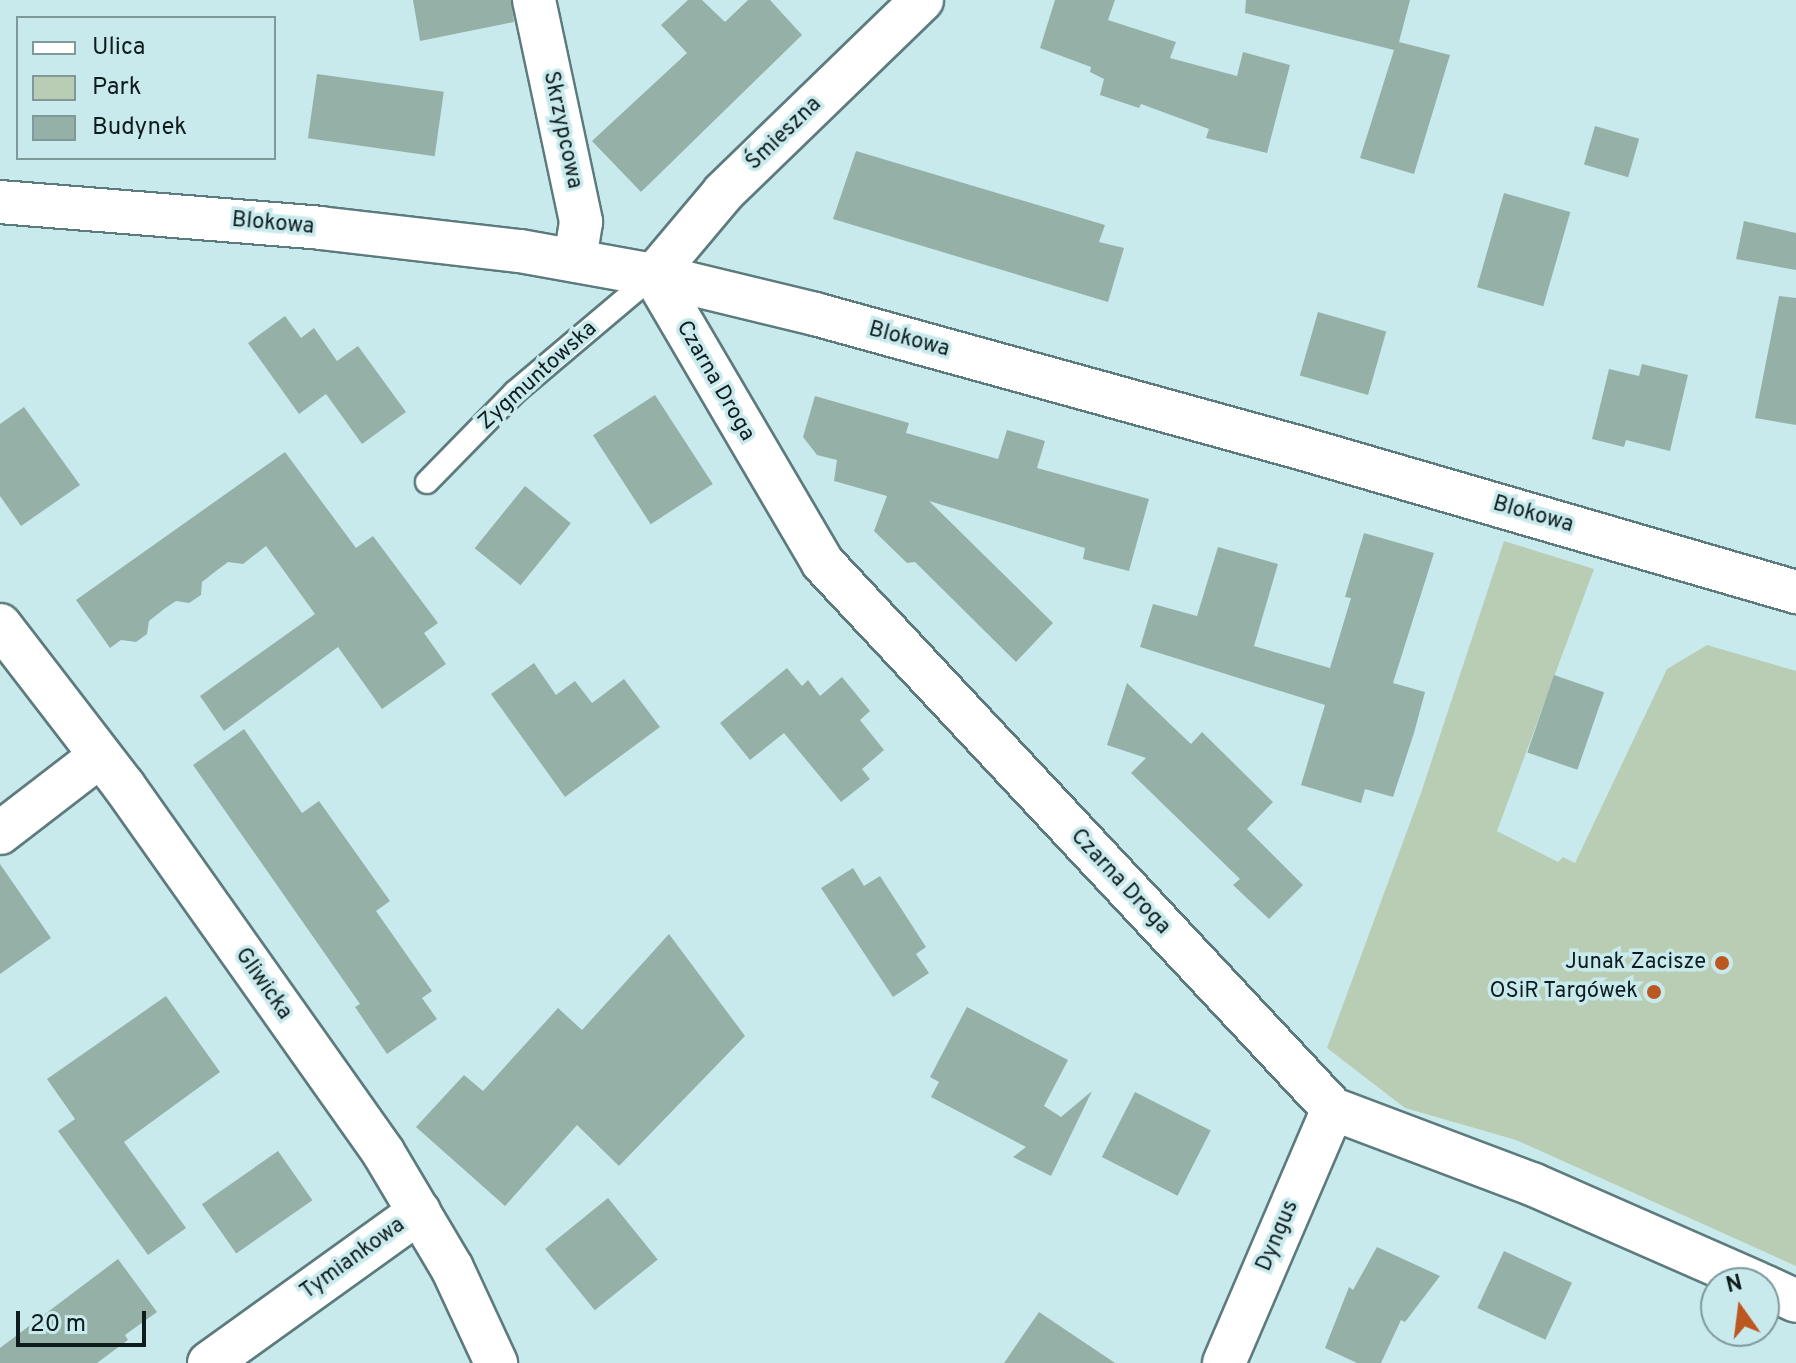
<!DOCTYPE html>
<html>
<head>
<meta charset="utf-8">
<style>
  body { margin:0 }
  #map { position:relative; width:1796px; height:1363px; overflow:hidden; background:#c9eaed; font-family:Overpass,sans-serif }
  div>[style] { position:absolute }
  [style*='--x'] { left:calc(var(--x)*1px); top:calc(var(--y)*1px); width:calc(var(--w)*1px); rotate:calc(var(--a)*1deg) }
  .green>* { inset:0; background:#b9cdb5 }
  .building>* { inset:0; background:#95b1a7; transform-origin:0 0 }
  .roads { filter:drop-shadow(2px 0 #5d7b7d) drop-shadow(-2px 0 #5d7b7d) drop-shadow(0 2px #5d7b7d) drop-shadow(0 -2px #5d7b7d) }
  .service>* { height:22px; margin:-11px; padding:0 11px; transform-origin:11px; border-radius:11px; background:#fff }
  .minor>* { height:42px; margin:-21px; padding:0 21px; transform-origin:21px; border-radius:21px; background:#fff }
  .dots>* { width:22px; height:22px; translate:-50% -50%; box-sizing:border-box; border:4px solid #c9eaed; border-radius:50% }
  span { translate:-50% -50%; white-space:nowrap; text-align:center; line-height:1.15; -webkit-text-stroke:7px #c9eaed; paint-order:stroke }
  .street-label { font-size:22px; color:#0f1c1d }
  .poi-label { font-size:22px; color:#0f1c1d }
  .right { translate:-100% -50%; text-align:right }
  .legend { position:absolute; left:16px; top:16px; width:260px; height:144px; box-sizing:border-box; background:#c9eaed; border:2px solid #7f989a; margin:0; padding:10px 14px; list-style:none; font-size:24px; color:#0f1c1d }
  .legend li { display:flex; align-items:center; gap:16px; height:40px }
  .legend b { width:40px; border:2px solid #7f989a }
  .north { position:absolute; left:1700px; top:1267px; width:80px; height:80px; box-sizing:border-box; background:#c9eaed; border:2px solid #7f989a; border-radius:50%; rotate:346deg; font-size:22px; font-weight:700; line-height:32px; text-align:center; color:#0f1c1d }
  .north::after { content:''; display:block; margin:auto; width:28px; height:36px; background:#bb5721; clip-path:polygon(50% 0,100% 100%,50% 72%,0 100%) }
  .scale { position:absolute; left:16px; top:1311px; width:130px; height:36px; box-sizing:border-box; border:4px solid #0f1c1d; border-top:0; padding-left:10px; font-size:24px; line-height:28px; white-space:nowrap; color:#0f1c1d; -webkit-text-stroke:6px #c9eaed; paint-order:stroke }
</style>
</head>
<body>
<div id="map">
  <div class="green">
    <div style="clip-path:polygon(1504px 541px,1594px 569px,1497px 831px,1558px 862px,1563px 857px,1575px 863px,1667px 669px,1707px 645px,1796px 671px,1796px 1266px,1516px 1140px,1405px 1108px,1327px 1048px,1421px 793px)"></div>
  </div>
  <div class="building">
    <div style="clip-path:polygon(413px 0,511px 0,514px 22px,420px 41px)"></div>
    <div style="clip-path:polygon(688px 0,702px 0,725px 22px,748px 0,770px 0,802px 35px,641px 192px,592px 141px,687px 53px,661px 25px)"></div>
    <div style="clip-path:polygon(1055px 0,1115px 0,1108px 20px,1176px 42px,1170px 58px,1237px 76px,1243px 52px,1290px 65px,1267px 153px,1206px 138px,1209px 129px,1141px 104px,1139px 108px,1100px 95px,1104px 79px,1090px 72px,1091px 67px,1040px 48px)"></div>
    <div style="clip-path:polygon(1246px 0,1410px 0,1399px 42px,1450px 55px,1414px 174px,1360px 158px,1394px 50px,1245px 13px)"></div>
    <div style="left:317px;top:74px;width:128px;height:65px;rotate:8deg"></div>
    <div style="left:1595px;top:126px;width:46px;height:40px;rotate:16deg"></div>
    <div style="clip-path:polygon(856px 151px,1105px 225px,1099px 242px,1124px 248px,1108px 302px,833px 219px)"></div>
    <div style="left:1504px;top:193px;width:69px;height:98px;rotate:16deg"></div>
    <div style="clip-path:polygon(1744px 221px,1796px 233px,1796px 270px,1736px 259px)"></div>
    <div style="clip-path:polygon(1779px 296px,1796px 298px,1796px 425px,1755px 418px)"></div>
    <div style="left:1318px;top:312px;width:71px;height:66px;rotate:16deg"></div>
    <div style="clip-path:polygon(285px 316px,301px 338px,314px 328px,337px 361px,358px 346px,406px 412px,362px 444px,326px 394px,299px 414px,248px 343px)"></div>
    <div style="clip-path:polygon(1642px 364px,1688px 375px,1670px 451px,1626px 440px,1624px 447px,1592px 439px,1609px 369px,1639px 376px)"></div>
    <div style="left:655px;top:395px;width:106px;height:74px;rotate:57deg"></div>
    <div style="clip-path:polygon(815px 396px,909px 423px,906px 433px,998px 459px,1007px 430px,1045px 441px,1037px 468px,1149px 499px,1129px 571px,1083px 559px,1085px 548px,929px 501px,1053px 623px,1016px 662px,915px 562px,907px 563px,874px 531px,887px 496px,834px 481px,837px 460px,817px 455px,803px 437px)"></div>
    <div style="clip-path:polygon(24px 407px,80px 485px,21px 526px,0 496px,0 424px)"></div>
    <div style="clip-path:polygon(285px 452px,356px 548px,373px 536px,438px 623px,424px 633px,446px 664px,382px 709px,338px 647px,224px 731px,200px 696px,315px 614px,266px 546px,243px 564px,228px 562px,216px 571px,202px 582px,201px 595px,189px 603px,176px 601px,164px 609px,149px 621px,147px 634px,136px 642px,121px 640px,110px 648px,76px 600px)"></div>
    <div style="left:525px;top:486px;width:59px;height:80px;rotate:39deg"></div>
    <div style="clip-path:polygon(1364px 533px,1434px 553px,1393px 683px,1425px 692px,1414px 733px,1393px 797px,1365px 789px,1361px 803px,1301px 785px,1325px 705px,1140px 647px,1153px 604px,1197px 616px,1218px 547px,1278px 564px,1254px 646px,1330px 668px,1351px 598px,1345px 597px)"></div>
    <div style="clip-path:polygon(534px 663px,556px 695px,575px 681px,592px 703px,624px 679px,660px 727px,565px 797px,491px 694px)"></div>
    <div style="clip-path:polygon(787px 668px,802px 686px,808px 680px,820px 696px,842px 677px,870px 711px,860px 720px,884px 750px,862px 769px,870px 779px,841px 802px,784px 733px,750px 760px,720px 723px)"></div>
    <div style="left:1554px;top:675px;width:53px;height:82px;rotate:19deg"></div>
    <div style="clip-path:polygon(1127px 683px,1191px 744px,1202px 732px,1273px 802px,1247px 829px,1303px 885px,1269px 919px,1233px 885px,1240px 879px,1131px 773px,1146px 758px,1107px 745px)"></div>
    <div style="clip-path:polygon(244px 729px,302px 813px,319px 801px,390px 901px,376px 911px,432px 991px,422px 998px,437px 1019px,387px 1054px,355px 1007px,360px 1004px,193px 765px)"></div>
    <div style="clip-path:polygon(0 864px,51px 938px,0 974px)"></div>
    <div style="clip-path:polygon(853px 868px,864px 886px,880px 876px,926px 947px,916px 954px,929px 973px,893px 997px,821px 888px)"></div>
    <div style="clip-path:polygon(669px 934px,745px 1036px,619px 1166px,577px 1125px,505px 1206px,416px 1127px,464px 1075px,483px 1091px,558px 1008px,582px 1030px)"></div>
    <div style="clip-path:polygon(166px 996px,220px 1072px,124px 1142px,186px 1228px,148px 1255px,58px 1131px,75px 1119px,47px 1079px)"></div>
    <div style="clip-path:polygon(967px 1007px,1068px 1060px,1044px 1106px,1061px 1117px,1092px 1091px,1051px 1176px,1013px 1157px,1026px 1147px,931px 1097px,939px 1082px,930px 1077px)"></div>
    <div style="left:1135px;top:1092px;width:85px;height:73px;rotate:27deg"></div>
    <div style="left:278px;top:1151px;width:60px;height:93px;rotate:55deg"></div>
    <div style="left:608px;top:1198px;width:79px;height:81px;rotate:51deg"></div>
    <div style="clip-path:polygon(1377px 1247px,1440px 1276px,1405px 1322px,1401px 1320px,1381px 1363px,1357px 1363px,1325px 1348px,1349px 1287px,1353px 1290px)"></div>
    <div style="left:1504px;top:1251px;width:75px;height:63px;rotate:25deg"></div>
    <div style="clip-path:polygon(118px 1259px,157px 1312px,125px 1335px,128px 1340px,97px 1363px,0 1363px,0 1348px)"></div>
    <div style="clip-path:polygon(1039px 1312px,1115px 1363px,1004px 1363px)"></div>
  </div>
  <div class="roads">
    <div class="service">
      <div style="--x:427;--y:482;--w:126;--a:-45.6"></div>
      <div style="--x:515;--y:392;--w:182;--a:-40.1"></div>
    </div>
    <div class="minor">
      <div style="--x:534;--y:0;--w:227;--a:78"></div>
      <div style="--x:581;--y:222;--w:39;--a:99"></div>
      <div style="--x:922;--y:0;--w:276;--a:135.9"></div>
      <div style="--x:724;--y:192;--w:109;--a:130.1"></div>
      <div style="--x:654;--y:275;--w:334;--a:59.6"></div>
      <div style="--x:823;--y:563;--w:747;--a:46.95"></div>
      <div style="--x:1333;--y:1109;--w:213;--a:20.7"></div>
      <div style="--x:1532;--y:1184;--w:246;--a:23.7"></div>
      <div style="--x:0;--y:202;--w:321;--a:4.6"></div>
      <div style="--x:320;--y:228;--w:201;--a:6.6"></div>
      <div style="--x:520;--y:251;--w:136;--a:10.2"></div>
      <div style="--x:654;--y:275;--w:166;--a:13.6"></div>
      <div style="--x:815;--y:314;--w:500;--a:15.43"></div>
      <div style="--x:1297;--y:447;--w:520;--a:16.2"></div>
      <div style="--x:0;--y:625;--w:203;--a:52.4"></div>
      <div style="--x:124;--y:786;--w:448;--a:54.7"></div>
      <div style="--x:383;--y:1152;--w:135;--a:59.3"></div>
      <div style="--x:452;--y:1268;--w:105;--a:65.1"></div>
      <div style="--x:0;--y:833;--w:126;--a:-37.6"></div>
      <div style="--x:1764;--y:1286;--w:35;--a:25"></div>
      <div style="--x:209;--y:1363;--w:259;--a:-35.7"></div>
      <div style="--x:1224;--y:1363;--w:276;--a:-66.8"></div>
    </div>
  </div>
  <div class="dots">
    <div style="left:1722px;top:963px;background:#bb5721"></div>
    <div style="left:1654px;top:992px;background:#bb5721"></div>
  </div>
  <div class="street-label">
    <span style="left:562px;top:130px;rotate:78deg">Skrzypcowa</span>
    <span style="left:784px;top:134px;rotate:-44deg">Śmieszna</span>
    <span style="left:273px;top:224px;rotate:5deg">Blokowa</span>
    <span style="left:909px;top:340px;rotate:15deg">Blokowa</span>
    <span style="left:538px;top:376px;rotate:-42deg">Zygmuntowska</span>
    <span style="left:715px;top:381px;rotate:60deg">Czarna Droga</span>
    <span style="left:1533px;top:515px;rotate:16deg">Blokowa</span>
    <span style="left:1120px;top:882px;rotate:47deg">Czarna Droga</span>
    <span style="left:263px;top:984px;rotate:55deg">Gliwicka</span>
    <span style="left:1278px;top:1236px;rotate:-67deg">Dyngus</span>
    <span style="left:353px;top:1259px;rotate:-36deg">Tymiankowa</span>
  </div>
  <div class="poi-label">
    <span class="right" style="left:1706px;top:963px">Junak Zacisze</span>
    <span class="right" style="left:1638px;top:992px">OSiR Targówek</span>
  </div>
  <ul class="legend">
  <li><b style="height:10px;background:#fff"></b>Ulica</li>
  <li><b style="height:22px;background:#b9cdb5"></b>Park</li>
  <li><b style="height:22px;background:#95b1a7"></b>Budynek</li>
  </ul>
  <div class="north">N</div>
  <div class="scale">20 m</div>
</div>
</body>
</html>
